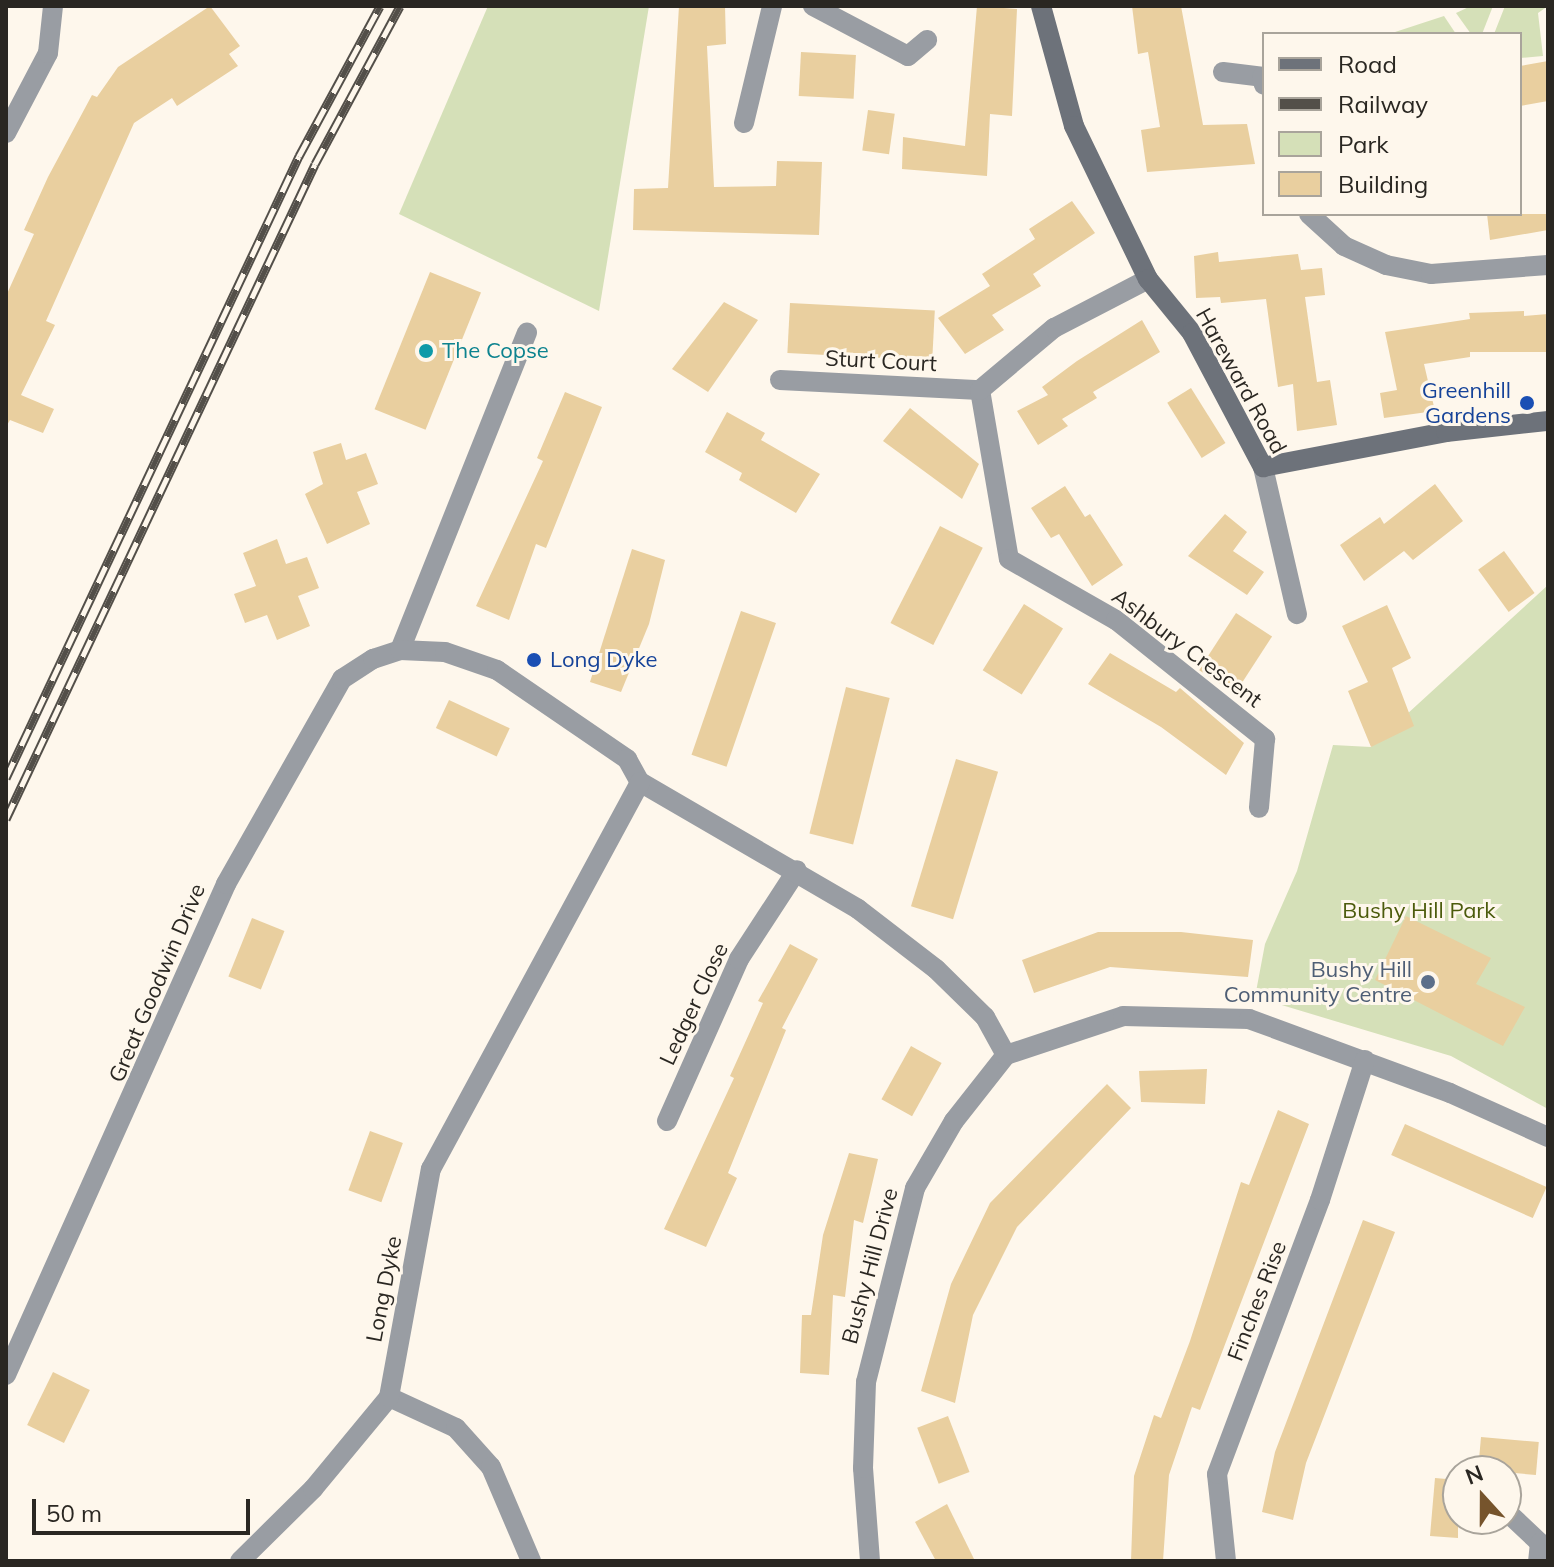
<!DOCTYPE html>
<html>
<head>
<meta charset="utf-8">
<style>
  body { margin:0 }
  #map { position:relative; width:1554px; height:1567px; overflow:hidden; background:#fef7ec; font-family:Mulish,sans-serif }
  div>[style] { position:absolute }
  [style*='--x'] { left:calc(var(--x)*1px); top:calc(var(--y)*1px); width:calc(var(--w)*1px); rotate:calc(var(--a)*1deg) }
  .green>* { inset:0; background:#d5e0b8 }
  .building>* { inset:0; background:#e9cf9f; transform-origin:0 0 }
  .street>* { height:20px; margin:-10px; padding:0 10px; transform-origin:10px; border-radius:10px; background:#999da3 }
  .secondary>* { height:20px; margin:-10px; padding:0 10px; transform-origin:10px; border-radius:10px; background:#6d727a }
  .rail>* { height:9px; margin-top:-4.5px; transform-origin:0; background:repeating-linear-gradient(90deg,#fef7ec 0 18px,#534f49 0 36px); box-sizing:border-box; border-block:2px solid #534f49 }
  .dots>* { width:22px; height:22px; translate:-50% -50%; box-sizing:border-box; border:4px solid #fef7ec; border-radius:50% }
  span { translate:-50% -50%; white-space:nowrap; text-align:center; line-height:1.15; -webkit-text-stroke:6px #fef7ec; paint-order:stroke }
  .culture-label { font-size:22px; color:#0d838f }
  .left { translate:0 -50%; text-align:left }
  .street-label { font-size:22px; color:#2a2722 }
  .transit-label { font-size:22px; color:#164399 }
  .right { translate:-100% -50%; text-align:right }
  .park-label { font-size:22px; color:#4c5b0c }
  .service-label { font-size:22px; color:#4e5e75 }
  .frame { position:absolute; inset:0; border:8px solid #2a2722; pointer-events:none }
  .legend { position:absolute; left:1262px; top:32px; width:260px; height:184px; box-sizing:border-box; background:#fef7ec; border:2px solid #a9a49b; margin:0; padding:10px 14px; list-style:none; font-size:24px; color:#2a2722 }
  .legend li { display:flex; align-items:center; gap:16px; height:40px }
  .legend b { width:40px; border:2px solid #a9a49b }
  .north { position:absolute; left:1442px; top:1455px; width:80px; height:80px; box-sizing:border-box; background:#fef7ec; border:2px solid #a9a49b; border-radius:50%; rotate:339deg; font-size:22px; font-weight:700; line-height:32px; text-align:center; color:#2a2722 }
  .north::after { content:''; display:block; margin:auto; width:28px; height:36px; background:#76542c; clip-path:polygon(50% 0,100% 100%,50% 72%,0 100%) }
  .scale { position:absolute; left:32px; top:1499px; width:218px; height:36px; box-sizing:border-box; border:4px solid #2a2722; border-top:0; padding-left:10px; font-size:24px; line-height:28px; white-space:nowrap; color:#2a2722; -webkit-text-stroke:6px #fef7ec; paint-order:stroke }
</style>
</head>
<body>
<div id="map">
  <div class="green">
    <div style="clip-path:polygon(488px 6px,649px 6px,599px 311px,399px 214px)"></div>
    <div style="clip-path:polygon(1471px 6px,1493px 6px,1482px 34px,1471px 34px,1456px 13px)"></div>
    <div style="clip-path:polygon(1505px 6px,1548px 6px,1538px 13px,1543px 56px,1520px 58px,1520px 34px,1494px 34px)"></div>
    <div style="clip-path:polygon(1444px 16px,1456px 34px,1390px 34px,1392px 33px)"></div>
    <div style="clip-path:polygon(1548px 585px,1548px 1109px,1451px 1056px,1255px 997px,1265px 944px,1297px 871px,1333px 745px,1371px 747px)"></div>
  </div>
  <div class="building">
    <div style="clip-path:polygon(210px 6px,240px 46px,229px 54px,238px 66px,177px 106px,172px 98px,134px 123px,46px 321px,55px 325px,21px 395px,54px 409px,43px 433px,10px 420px,6px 427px,6px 296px,34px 234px,24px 230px,48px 177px,92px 95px,97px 97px,118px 67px)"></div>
    <div style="clip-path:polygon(679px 6px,725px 6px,726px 44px,707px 46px,714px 187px,776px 186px,777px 161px,822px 162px,819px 235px,633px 230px,634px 189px,668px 188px)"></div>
    <div style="clip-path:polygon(977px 6px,1017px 9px,1012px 116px,990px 114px,987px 176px,902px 169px,903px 137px,965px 146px)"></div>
    <div style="clip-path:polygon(1132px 6px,1181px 6px,1203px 125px,1247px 124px,1255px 164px,1147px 172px,1141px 130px,1160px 127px,1148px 52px,1138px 54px)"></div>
    <div style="left:801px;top:52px;width:55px;height:44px;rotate:3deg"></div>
    <div style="clip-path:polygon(1548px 61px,1548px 101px,1520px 106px,1520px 66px)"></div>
    <div style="left:868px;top:110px;width:27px;height:41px;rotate:8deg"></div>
    <div style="clip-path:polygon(1072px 201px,1095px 233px,1033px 274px,1041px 286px,992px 315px,1004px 330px,965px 354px,938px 318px,990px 286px,982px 274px,1035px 239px,1029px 229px)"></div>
    <div style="clip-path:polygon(1487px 214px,1548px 214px,1548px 230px,1490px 240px)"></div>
    <div style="clip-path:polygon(1218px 252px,1219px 262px,1298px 254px,1301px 270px,1322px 268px,1325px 295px,1305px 297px,1317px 382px,1330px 380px,1337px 425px,1297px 431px,1293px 384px,1278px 387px,1266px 299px,1221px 303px,1220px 297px,1196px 298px,1194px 256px)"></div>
    <div style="left:430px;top:272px;width:55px;height:148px;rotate:22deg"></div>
    <div style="clip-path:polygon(724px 302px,758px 320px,708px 392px,672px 369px)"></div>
    <div style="left:790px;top:303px;width:145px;height:50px;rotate:3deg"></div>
    <div style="clip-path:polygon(1524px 311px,1524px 316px,1548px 314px,1548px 352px,1470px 352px,1470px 357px,1424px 364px,1435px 411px,1384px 418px,1380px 393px,1397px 390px,1385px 332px,1470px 319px,1469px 313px)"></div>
    <div style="clip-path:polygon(1142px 320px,1160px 352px,1093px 392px,1097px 398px,1062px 419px,1068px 426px,1038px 445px,1017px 411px,1048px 395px,1042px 387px,1077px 361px)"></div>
    <div style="left:1191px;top:388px;width:65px;height:28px;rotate:58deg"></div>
    <div style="clip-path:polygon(565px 392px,602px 407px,546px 548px,536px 544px,509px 620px,476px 606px,543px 461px,537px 458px)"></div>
    <div style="clip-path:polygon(910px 408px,979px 464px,962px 499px,883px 441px)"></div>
    <div style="clip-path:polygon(727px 412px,765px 433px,761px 440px,820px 474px,796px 513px,739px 480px,742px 473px,705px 452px)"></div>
    <div style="clip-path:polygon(341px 443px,346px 460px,366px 453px,378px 484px,357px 492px,370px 524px,327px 544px,305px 494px,323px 484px,313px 452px)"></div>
    <div style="clip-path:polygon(1435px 484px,1463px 521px,1413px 560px,1404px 551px,1364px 581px,1340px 545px,1380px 517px,1384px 524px)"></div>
    <div style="clip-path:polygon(1065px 486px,1085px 517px,1090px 514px,1123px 565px,1092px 586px,1059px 534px,1051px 538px,1031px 508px)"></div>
    <div style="clip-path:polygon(1225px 514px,1247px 532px,1233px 551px,1264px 572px,1247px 595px,1188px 556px)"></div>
    <div style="left:940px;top:526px;width:48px;height:109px;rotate:27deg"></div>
    <div style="clip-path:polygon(277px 539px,286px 564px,307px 557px,319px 588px,298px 596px,310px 626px,277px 640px,267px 615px,245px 623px,234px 594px,256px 586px,243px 553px)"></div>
    <div style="clip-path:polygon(632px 549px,665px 560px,649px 624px,621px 692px,590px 682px)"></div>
    <div style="left:1504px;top:551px;width:52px;height:32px;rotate:54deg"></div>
    <div style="left:1024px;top:604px;width:46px;height:78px;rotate:32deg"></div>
    <div style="clip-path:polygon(1387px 605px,1411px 658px,1392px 668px,1414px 726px,1371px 747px,1348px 691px,1368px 682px,1342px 626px)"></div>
    <div style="left:741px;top:611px;width:37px;height:152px;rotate:19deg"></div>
    <div style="left:1236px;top:613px;width:43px;height:68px;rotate:33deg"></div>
    <div style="clip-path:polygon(1110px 653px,1176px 692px,1180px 688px,1244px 743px,1226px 775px,1161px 727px,1088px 684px)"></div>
    <div style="left:846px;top:687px;width:45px;height:151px;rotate:14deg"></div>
    <div style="left:449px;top:700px;width:67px;height:31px;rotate:25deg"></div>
    <div style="left:956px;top:759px;width:44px;height:154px;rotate:17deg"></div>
    <div style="clip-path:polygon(1406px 916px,1491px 958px,1476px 984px,1525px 1007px,1503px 1046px,1375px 980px)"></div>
    <div style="left:252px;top:918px;width:35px;height:63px;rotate:22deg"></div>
    <div style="clip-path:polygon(1098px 932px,1181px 932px,1253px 940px,1248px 977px,1110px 967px,1034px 993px,1022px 960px)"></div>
    <div style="clip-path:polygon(790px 944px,818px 959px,782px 1028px,786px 1030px,728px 1173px,737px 1178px,706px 1247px,664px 1229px,734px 1078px,730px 1076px,763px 1003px,758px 1001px)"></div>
    <div style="left:911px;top:1046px;width:35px;height:61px;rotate:29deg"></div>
    <div style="clip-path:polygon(1207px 1069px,1205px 1104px,1141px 1102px,1139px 1071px)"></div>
    <div style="clip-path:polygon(1107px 1084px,1131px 1108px,1017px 1227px,973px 1315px,955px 1403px,921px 1391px,951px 1284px,990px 1203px)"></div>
    <div style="clip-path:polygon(1278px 1110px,1309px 1124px,1200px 1410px,1192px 1407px,1169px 1475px,1163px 1561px,1131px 1561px,1134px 1476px,1154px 1415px,1161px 1418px,1190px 1341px,1241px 1182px,1249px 1185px)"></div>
    <div style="left:1405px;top:1124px;width:155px;height:34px;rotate:24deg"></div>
    <div style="left:370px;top:1131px;width:35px;height:63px;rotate:20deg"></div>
    <div style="clip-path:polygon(849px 1153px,878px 1159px,863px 1223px,854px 1220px,845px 1297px,833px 1295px,829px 1375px,800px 1373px,802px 1315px,811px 1315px,823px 1235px)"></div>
    <div style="clip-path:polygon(1363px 1220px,1395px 1232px,1306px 1463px,1293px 1520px,1262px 1512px,1275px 1452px)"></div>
    <div style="left:53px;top:1372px;width:41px;height:59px;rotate:26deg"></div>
    <div style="left:948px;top:1416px;width:60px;height:33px;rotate:69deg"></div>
    <div style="left:1481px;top:1437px;width:58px;height:33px;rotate:5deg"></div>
    <div style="clip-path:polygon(1435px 1478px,1458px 1480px,1458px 1538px,1430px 1536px)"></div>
    <div style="clip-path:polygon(947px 1504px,975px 1561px,936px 1561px,915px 1522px)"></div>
  </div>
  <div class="street">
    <div style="--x:813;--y:6;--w:107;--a:27.8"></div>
    <div style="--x:908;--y:56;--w:25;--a:-40"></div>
    <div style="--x:1223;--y:72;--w:39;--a:7"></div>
    <div style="--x:1262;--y:77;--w:8;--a:76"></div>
    <div style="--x:744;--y:123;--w:120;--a:-76.5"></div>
    <div style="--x:6;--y:133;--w:90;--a:-62.3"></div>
    <div style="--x:48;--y:53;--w:47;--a:-83.9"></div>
    <div style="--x:1309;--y:214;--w:47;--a:42.4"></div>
    <div style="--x:1344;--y:246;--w:46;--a:24.3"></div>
    <div style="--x:1386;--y:265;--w:46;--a:11.3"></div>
    <div style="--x:1431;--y:274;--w:117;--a:-4.4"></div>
    <div style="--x:780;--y:380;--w:200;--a:2.9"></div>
    <div style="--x:980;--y:390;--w:171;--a:80.3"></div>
    <div style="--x:1009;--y:559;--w:123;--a:29.7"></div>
    <div style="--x:1116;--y:620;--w:191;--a:38.6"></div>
    <div style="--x:1265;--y:739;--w:69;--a:95"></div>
    <div style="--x:980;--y:390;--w:97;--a:-40"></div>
    <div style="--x:1054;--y:328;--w:106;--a:-27.5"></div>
    <div style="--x:1263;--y:467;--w:151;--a:77"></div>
    <div style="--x:400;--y:650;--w:342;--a:-68.2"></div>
    <div style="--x:667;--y:1121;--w:177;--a:-66"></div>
    <div style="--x:739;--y:959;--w:106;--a:-56.9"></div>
    <div style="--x:6;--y:1375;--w:538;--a:-65.86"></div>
    <div style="--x:226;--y:884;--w:236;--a:-60.5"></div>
    <div style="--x:342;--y:679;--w:37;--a:-33"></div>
    <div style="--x:373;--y:659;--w:28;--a:-18"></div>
    <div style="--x:400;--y:650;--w:45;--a:2.5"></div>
    <div style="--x:445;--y:652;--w:55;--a:19.1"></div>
    <div style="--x:497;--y:670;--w:158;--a:34.4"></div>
    <div style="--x:627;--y:759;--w:26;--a:61"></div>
    <div style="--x:640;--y:782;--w:252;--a:30.2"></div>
    <div style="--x:858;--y:909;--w:98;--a:37.6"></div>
    <div style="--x:936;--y:969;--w:69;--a:44.4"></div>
    <div style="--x:985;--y:1017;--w:43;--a:61.1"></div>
    <div style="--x:389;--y:1397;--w:74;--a:24.8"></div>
    <div style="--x:456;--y:1428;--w:52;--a:48.1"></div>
    <div style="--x:491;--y:1467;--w:102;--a:66.9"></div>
    <div style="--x:1506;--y:1511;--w:47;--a:43.3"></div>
    <div style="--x:1540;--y:1543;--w:18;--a:96"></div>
    <div style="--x:240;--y:1561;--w:103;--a:-44.6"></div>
    <div style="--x:313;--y:1489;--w:119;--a:-50.4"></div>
    <div style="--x:389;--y:1397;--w:232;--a:-79.6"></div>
    <div style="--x:431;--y:1169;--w:440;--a:-61.6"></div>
    <div style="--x:870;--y:1561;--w:93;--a:-94.3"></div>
    <div style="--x:863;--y:1468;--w:86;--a:-88"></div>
    <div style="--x:866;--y:1382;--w:200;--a:-75.8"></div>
    <div style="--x:915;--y:1188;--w:78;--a:-59.8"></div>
    <div style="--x:954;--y:1121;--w:84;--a:-51.8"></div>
    <div style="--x:1006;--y:1055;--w:123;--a:-18.4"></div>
    <div style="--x:1123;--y:1016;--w:126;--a:1.4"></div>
    <div style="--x:1249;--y:1019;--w:214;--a:20.2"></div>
    <div style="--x:1450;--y:1093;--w:107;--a:24.2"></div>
    <div style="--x:1226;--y:1561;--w:87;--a:-95.9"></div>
    <div style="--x:1217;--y:1474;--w:293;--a:-69.4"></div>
    <div style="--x:1320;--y:1200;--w:147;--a:-72.2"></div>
  </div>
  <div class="secondary">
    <div style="--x:1041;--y:6;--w:124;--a:74.6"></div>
    <div style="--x:1074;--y:126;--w:170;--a:64.2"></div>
    <div style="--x:1148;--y:279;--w:70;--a:50.8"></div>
    <div style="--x:1192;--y:333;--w:152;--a:62.1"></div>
    <div style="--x:1263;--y:467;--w:186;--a:-10.8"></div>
    <div style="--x:1446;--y:432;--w:103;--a:-6.2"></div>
  </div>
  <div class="rail">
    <div style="--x:6;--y:778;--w:688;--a:-64.78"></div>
    <div style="--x:299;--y:156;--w:170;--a:-61.6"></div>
    <div style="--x:6;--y:819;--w:724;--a:-64.74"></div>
    <div style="--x:315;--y:164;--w:179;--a:-61.7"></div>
  </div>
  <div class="dots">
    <div style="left:426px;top:351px;background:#0f9aa8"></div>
    <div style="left:1527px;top:403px;background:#1a4fb4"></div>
    <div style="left:534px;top:660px;background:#1a4fb4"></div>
    <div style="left:1428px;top:982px;background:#5c6f8a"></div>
  </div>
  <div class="culture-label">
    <span class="left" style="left:442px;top:351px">The Copse</span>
  </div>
  <div class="street-label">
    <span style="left:881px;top:361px;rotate:3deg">Sturt Court</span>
    <span style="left:1241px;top:381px;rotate:61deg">Hareward Road</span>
    <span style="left:1187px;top:648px;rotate:37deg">Ashbury Crescent</span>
    <span style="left:157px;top:983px;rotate:-67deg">Great Goodwin Drive</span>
    <span style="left:694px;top:1004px;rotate:-65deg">Ledger Close</span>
    <span style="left:870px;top:1266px;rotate:-75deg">Bushy Hill Drive</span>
    <span style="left:384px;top:1289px;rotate:-79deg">Long Dyke</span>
    <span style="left:1257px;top:1301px;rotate:-69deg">Finches Rise</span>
  </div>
  <div class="transit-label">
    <span class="right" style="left:1511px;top:403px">Greenhill<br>Gardens</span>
    <span class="left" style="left:550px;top:660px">Long Dyke</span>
  </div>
  <div class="park-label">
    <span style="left:1419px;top:911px">Bushy Hill Park</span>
  </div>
  <div class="service-label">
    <span class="right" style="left:1412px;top:982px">Bushy Hill<br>Community Centre</span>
  </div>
  <div class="frame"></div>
  <ul class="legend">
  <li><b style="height:10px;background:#6d727a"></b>Road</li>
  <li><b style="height:10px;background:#534f49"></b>Railway</li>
  <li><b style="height:22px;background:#d5e0b8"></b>Park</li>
  <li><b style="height:22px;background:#e9cf9f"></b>Building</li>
  </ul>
  <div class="north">N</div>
  <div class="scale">50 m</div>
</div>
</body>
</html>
